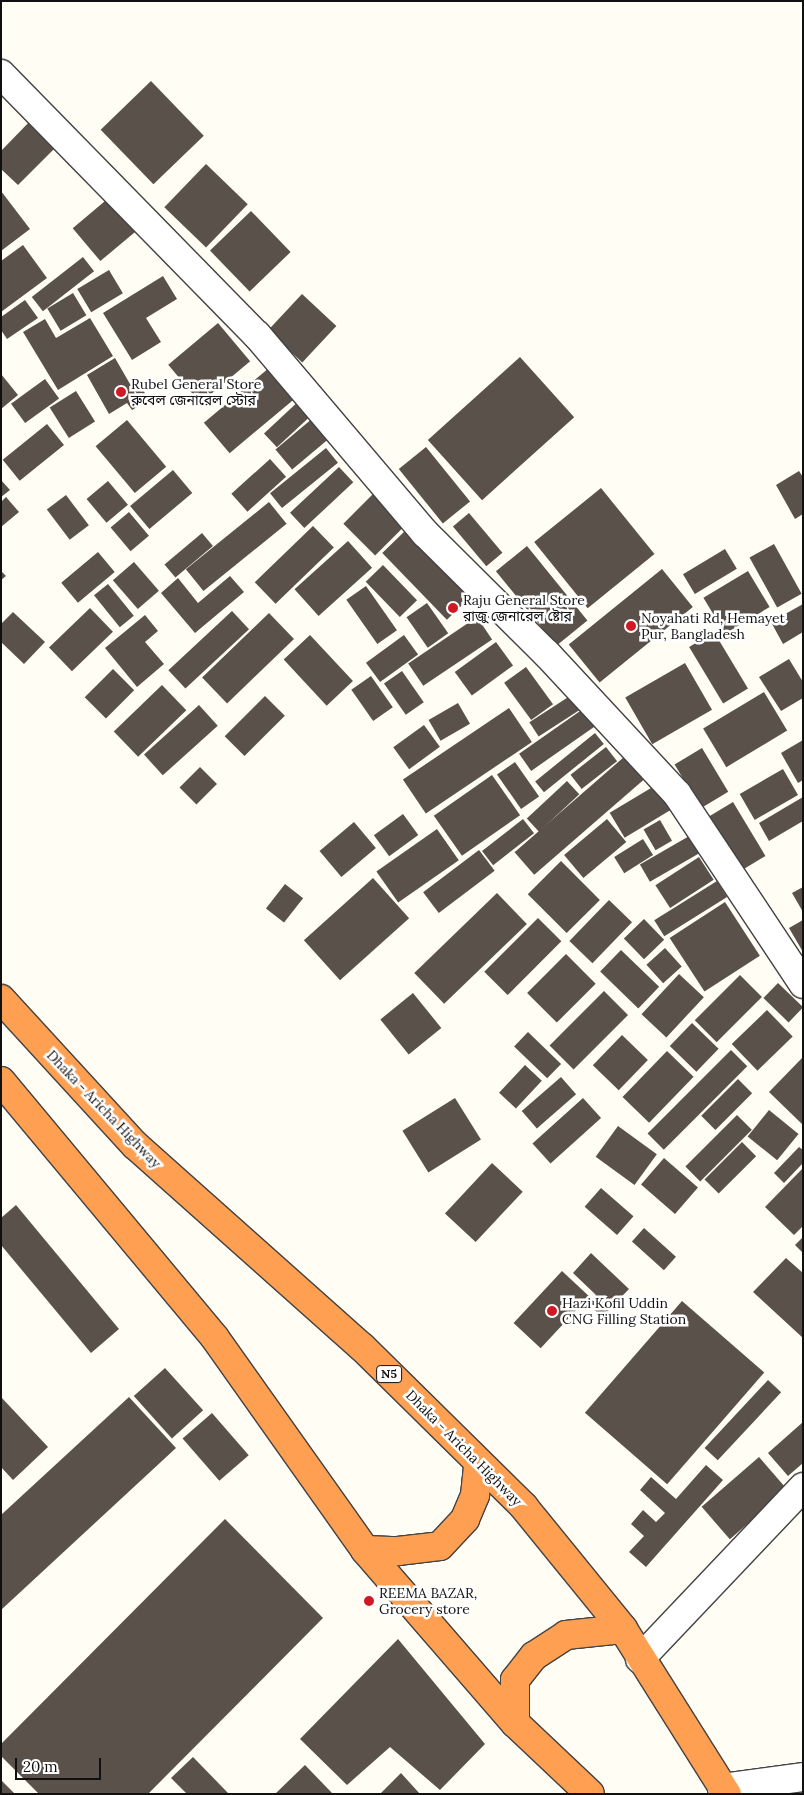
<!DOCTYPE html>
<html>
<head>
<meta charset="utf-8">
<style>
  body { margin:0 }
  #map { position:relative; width:804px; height:1795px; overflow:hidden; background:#fffdf4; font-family:Lora,"Noto Sans Bengali",serif }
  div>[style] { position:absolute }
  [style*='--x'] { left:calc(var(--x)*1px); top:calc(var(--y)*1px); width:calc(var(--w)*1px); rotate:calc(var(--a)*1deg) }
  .building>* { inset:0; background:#5a514b; transform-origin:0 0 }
  .roads { filter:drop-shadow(1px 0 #434343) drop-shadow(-1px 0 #434343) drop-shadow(0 1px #434343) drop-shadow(0 -1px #434343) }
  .minor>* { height:28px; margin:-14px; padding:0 14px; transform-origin:14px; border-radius:14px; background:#fff }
  .highway>* { height:28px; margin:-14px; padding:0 14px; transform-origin:14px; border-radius:14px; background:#ff9f52 }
  .dots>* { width:14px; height:14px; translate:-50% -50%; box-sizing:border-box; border:2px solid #fff; border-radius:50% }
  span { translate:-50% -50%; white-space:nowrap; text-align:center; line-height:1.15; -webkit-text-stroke:5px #fff; paint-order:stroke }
  .shield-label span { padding:1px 4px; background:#fff; border:1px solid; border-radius:4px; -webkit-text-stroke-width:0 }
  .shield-label { font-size:12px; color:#101010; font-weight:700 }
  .poi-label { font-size:14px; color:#101010 }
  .left { translate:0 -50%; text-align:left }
  .street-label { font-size:14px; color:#101010 }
  .frame { position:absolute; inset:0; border:2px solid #101010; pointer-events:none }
  .scale { position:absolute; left:15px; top:1758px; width:86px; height:22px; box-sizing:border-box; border:2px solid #101010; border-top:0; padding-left:6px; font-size:15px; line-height:18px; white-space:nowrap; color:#101010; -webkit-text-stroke:4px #fff; paint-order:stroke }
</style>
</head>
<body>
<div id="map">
  <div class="building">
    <div style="left:151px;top:81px;width:76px;height:70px;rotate:46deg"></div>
    <div style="clip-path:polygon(34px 117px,60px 143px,18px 185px,1px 169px,1px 151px)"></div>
    <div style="left:206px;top:164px;width:58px;height:60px;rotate:44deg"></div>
    <div style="clip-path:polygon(1px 191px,30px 229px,1px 251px)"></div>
    <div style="left:111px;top:196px;width:43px;height:50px;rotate:50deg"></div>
    <div style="left:251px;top:211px;width:57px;height:57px;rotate:46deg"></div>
    <div style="clip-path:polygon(23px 245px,47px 278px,1px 312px,1px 261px)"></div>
    <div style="left:83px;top:257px;width:18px;height:65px;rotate:52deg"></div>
    <div style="left:109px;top:270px;width:27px;height:37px;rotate:59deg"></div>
    <div style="clip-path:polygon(163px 276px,177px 299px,146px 318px,161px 342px,132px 360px,103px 313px)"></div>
    <div style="left:73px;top:293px;width:26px;height:30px;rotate:59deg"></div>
    <div style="left:302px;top:294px;width:47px;height:50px;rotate:43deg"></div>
    <div style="clip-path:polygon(25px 300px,38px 318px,7px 339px,1px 330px,1px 317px)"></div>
    <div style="clip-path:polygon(90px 318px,113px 356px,58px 390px,23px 332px,45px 319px,56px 338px)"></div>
    <div style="left:218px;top:323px;width:50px;height:65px;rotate:50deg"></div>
    <div style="left:520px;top:357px;width:81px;height:124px;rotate:48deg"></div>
    <div style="clip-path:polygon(115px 358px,130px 384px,137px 380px,149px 400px,132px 410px,127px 403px,109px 414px,87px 375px)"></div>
    <div style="left:269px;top:368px;width:40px;height:85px;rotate:50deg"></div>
    <div style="clip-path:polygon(1px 374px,18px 395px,1px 409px)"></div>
    <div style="left:45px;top:379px;width:24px;height:42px;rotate:54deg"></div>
    <div style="left:76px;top:391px;width:36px;height:31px;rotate:58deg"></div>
    <div style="left:302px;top:398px;width:19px;height:52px;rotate:47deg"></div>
    <div style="left:313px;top:418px;width:26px;height:49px;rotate:50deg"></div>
    <div style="left:127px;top:420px;width:61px;height:41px;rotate:50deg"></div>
    <div style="left:47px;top:424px;width:27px;height:57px;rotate:51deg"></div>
    <div style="left:426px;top:447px;width:70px;height:35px;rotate:51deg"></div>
    <div style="left:326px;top:448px;width:19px;height:72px;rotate:51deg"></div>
    <div style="left:270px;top:459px;width:24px;height:52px;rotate:48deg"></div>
    <div style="left:339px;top:467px;width:21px;height:67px;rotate:47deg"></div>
    <div style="left:173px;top:470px;width:30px;height:56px;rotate:50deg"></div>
    <div style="clip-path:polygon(799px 471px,803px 477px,803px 514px,795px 519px,776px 485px)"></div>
    <div style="clip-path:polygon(1px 480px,10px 490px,1px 497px)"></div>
    <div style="left:108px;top:481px;width:31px;height:28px;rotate:50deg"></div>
    <div style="left:601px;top:488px;width:85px;height:86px;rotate:51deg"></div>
    <div style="left:378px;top:489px;width:45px;height:49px;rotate:45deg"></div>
    <div style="left:66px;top:495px;width:38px;height:24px;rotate:53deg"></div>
    <div style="clip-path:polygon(6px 497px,19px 512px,1px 527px,1px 502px)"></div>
    <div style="left:269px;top:502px;width:28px;height:107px;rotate:51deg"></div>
    <div style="left:129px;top:512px;width:31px;height:24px;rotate:50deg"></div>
    <div style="left:469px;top:513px;width:52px;height:21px;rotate:50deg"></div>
    <div style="left:313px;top:526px;width:30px;height:81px;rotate:46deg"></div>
    <div style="left:406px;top:530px;width:93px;height:33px;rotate:46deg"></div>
    <div style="left:202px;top:533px;width:17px;height:49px;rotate:50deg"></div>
    <div style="left:348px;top:541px;width:36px;height:72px;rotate:48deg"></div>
    <div style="left:774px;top:544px;width:57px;height:28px;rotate:61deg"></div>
    <div style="left:527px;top:546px;width:96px;height:40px;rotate:51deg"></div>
    <div style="left:725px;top:549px;width:23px;height:49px;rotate:59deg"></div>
    <div style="left:98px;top:552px;width:26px;height:48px;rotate:50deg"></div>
    <div style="left:134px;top:562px;width:38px;height:28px;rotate:49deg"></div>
    <div style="left:383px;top:565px;width:49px;height:24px;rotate:46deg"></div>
    <div style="left:662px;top:569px;width:49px;height:120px;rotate:51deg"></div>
    <div style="clip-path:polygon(1px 571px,6px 576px,1px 580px)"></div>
    <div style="left:748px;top:571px;width:42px;height:52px;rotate:59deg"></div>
    <div style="clip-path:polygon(230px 576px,244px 592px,195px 633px,161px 593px,178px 578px,198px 603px)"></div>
    <div style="left:108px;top:584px;width:41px;height:18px;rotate:51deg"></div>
    <div style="left:366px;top:586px;width:54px;height:24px;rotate:55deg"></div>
    <div style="left:427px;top:603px;width:37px;height:25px;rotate:55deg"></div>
    <div style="clip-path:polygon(803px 604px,803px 632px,783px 644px,771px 622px)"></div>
    <div style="left:90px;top:608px;width:33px;height:57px;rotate:46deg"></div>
    <div style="left:232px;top:611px;width:25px;height:87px;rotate:47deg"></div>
    <div style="clip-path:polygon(13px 612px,45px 642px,24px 664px,1px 642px,1px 624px)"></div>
    <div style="left:269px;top:613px;width:36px;height:93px;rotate:46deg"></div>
    <div style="clip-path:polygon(145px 615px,158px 631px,145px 642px,164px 664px,137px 687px,105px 648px)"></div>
    <div style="left:477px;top:617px;width:27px;height:83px;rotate:56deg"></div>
    <div style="left:714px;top:632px;width:66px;height:29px;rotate:59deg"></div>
    <div style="left:310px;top:635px;width:63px;height:36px;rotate:47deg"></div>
    <div style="left:404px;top:635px;width:24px;height:47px;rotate:54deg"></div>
    <div style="left:496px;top:642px;width:29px;height:51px;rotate:54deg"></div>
    <div style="clip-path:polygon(789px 659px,803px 682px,803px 698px,781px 711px,759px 677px)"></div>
    <div style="left:685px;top:663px;width:54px;height:69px;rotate:60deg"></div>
    <div style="left:526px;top:667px;width:46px;height:27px;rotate:54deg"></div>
    <div style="left:113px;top:669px;width:30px;height:40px;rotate:45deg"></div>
    <div style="left:402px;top:671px;width:38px;height:22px;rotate:55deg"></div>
    <div style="left:371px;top:676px;width:38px;height:24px;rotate:55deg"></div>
    <div style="left:162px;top:685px;width:35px;height:67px;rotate:46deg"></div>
    <div style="left:764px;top:692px;width:45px;height:71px;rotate:59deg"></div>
    <div style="left:573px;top:694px;width:17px;height:52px;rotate:57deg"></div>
    <div style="left:265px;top:696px;width:28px;height:57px;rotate:45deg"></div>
    <div style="left:458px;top:703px;width:24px;height:34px;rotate:60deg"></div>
    <div style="left:199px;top:705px;width:28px;height:74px;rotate:48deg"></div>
    <div style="left:509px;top:708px;width:41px;height:128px;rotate:56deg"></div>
    <div style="left:583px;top:709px;width:21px;height:78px;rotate:55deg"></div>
    <div style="left:424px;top:725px;width:27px;height:38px;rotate:54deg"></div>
    <div style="left:595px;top:733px;width:14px;height:77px;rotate:51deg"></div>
    <div style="clip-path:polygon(803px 740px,803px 780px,798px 783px,781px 753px)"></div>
    <div style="left:606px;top:747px;width:18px;height:45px;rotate:52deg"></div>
    <div style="left:702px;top:748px;width:51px;height:32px;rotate:59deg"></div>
    <div style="left:624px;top:757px;width:30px;height:145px;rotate:49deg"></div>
    <div style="left:515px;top:762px;width:42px;height:22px;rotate:55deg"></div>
    <div style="left:200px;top:767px;width:24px;height:29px;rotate:45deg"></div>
    <div style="left:783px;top:769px;width:30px;height:50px;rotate:60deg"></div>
    <div style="left:492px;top:775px;width:49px;height:71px;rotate:55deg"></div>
    <div style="left:567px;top:781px;width:18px;height:55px;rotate:47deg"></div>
    <div style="left:656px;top:785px;width:29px;height:54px;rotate:59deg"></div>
    <div style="clip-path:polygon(803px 797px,803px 821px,769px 841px,759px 823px)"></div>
    <div style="left:733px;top:802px;width:63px;height:29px;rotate:59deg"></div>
    <div style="left:403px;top:814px;width:26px;height:36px;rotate:54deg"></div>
    <div style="left:523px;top:819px;width:18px;height:52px;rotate:52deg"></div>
    <div style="left:607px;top:819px;width:30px;height:56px;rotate:50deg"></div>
    <div style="left:660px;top:820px;width:24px;height:19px;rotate:60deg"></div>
    <div style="left:354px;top:822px;width:34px;height:45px;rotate:50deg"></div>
    <div style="left:437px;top:829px;width:38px;height:74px;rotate:55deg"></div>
    <div style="left:691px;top:835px;width:20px;height:59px;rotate:60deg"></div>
    <div style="left:643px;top:839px;width:19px;height:34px;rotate:58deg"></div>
    <div style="left:479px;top:850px;width:26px;height:70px;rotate:53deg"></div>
    <div style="left:699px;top:857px;width:27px;height:52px;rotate:57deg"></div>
    <div style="left:561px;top:861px;width:55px;height:47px;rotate:45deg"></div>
    <div style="left:373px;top:878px;width:54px;height:93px;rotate:48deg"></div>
    <div style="left:717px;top:881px;width:19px;height:74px;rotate:58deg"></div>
    <div style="left:285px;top:884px;width:23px;height:31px;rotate:38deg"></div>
    <div style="clip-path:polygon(803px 887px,803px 912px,792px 893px)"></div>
    <div style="left:497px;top:893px;width:43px;height:115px;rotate:46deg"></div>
    <div style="left:609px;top:900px;width:32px;height:57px;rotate:44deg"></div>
    <div style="left:725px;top:902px;width:64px;height:66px;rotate:57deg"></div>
    <div style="left:538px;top:918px;width:33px;height:76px;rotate:45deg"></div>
    <div style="left:644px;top:919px;width:29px;height:28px;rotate:46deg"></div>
    <div style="clip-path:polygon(803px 920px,803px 952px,789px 928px)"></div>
    <div style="left:665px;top:948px;width:25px;height:25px;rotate:48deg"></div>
    <div style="left:621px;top:950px;width:53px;height:30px;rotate:44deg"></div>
    <div style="left:566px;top:954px;width:42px;height:55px;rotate:45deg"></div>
    <div style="left:679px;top:974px;width:34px;height:55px;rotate:43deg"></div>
    <div style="left:740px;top:975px;width:31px;height:64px;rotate:45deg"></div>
    <div style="left:778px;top:983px;width:35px;height:21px;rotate:44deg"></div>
    <div style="left:604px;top:991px;width:34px;height:77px;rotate:45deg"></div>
    <div style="left:413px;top:993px;width:45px;height:42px;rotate:51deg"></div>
    <div style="left:767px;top:1010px;width:37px;height:49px;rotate:46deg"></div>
    <div style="left:692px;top:1023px;width:37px;height:32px;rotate:44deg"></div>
    <div style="left:528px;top:1032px;width:46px;height:20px;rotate:44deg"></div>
    <div style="left:622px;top:1035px;width:36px;height:42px;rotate:44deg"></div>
    <div style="left:731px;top:1050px;width:23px;height:118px;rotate:45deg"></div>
    <div style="left:667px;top:1051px;width:37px;height:64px;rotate:44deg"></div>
    <div style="clip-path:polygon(803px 1057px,803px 1125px,769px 1092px)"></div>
    <div style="left:525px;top:1065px;width:23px;height:38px;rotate:43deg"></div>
    <div style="left:561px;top:1077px;width:23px;height:52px;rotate:49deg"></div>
    <div style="left:738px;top:1079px;width:20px;height:52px;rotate:45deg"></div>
    <div style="left:455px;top:1098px;width:49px;height:62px;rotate:58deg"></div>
    <div style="left:583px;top:1098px;width:27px;height:68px;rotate:48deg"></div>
    <div style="left:769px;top:1110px;width:38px;height:34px;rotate:39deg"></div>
    <div style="left:737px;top:1115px;width:21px;height:73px;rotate:45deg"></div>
    <div style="left:618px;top:1126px;width:48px;height:38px;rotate:36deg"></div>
    <div style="left:742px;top:1142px;width:20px;height:53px;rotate:45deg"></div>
    <div style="clip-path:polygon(799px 1147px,803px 1150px,803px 1163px,784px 1183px,774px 1173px)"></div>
    <div style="left:664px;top:1158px;width:45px;height:35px;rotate:41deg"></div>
    <div style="left:492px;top:1163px;width:42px;height:69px;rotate:43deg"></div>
    <div style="clip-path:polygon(803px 1168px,803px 1226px,794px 1235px,765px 1207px)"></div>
    <div style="left:601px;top:1188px;width:43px;height:25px;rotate:41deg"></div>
    <div style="clip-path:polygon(16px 1205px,119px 1329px,91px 1353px,1px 1245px,1px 1218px)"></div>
    <div style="left:644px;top:1228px;width:43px;height:18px;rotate:42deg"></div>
    <div style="clip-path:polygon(803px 1237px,803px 1253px,795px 1245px)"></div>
    <div style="clip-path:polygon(591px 1253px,629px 1289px,602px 1317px,588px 1304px,596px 1295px,573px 1273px)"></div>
    <div style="clip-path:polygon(786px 1258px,803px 1273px,803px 1338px,753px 1292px)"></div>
    <div style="left:562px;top:1271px;width:37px;height:71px;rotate:43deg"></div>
    <div style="left:682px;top:1301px;width:109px;height:148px;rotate:41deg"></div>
    <div style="left:165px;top:1368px;width:57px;height:42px;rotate:48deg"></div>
    <div style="left:768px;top:1380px;width:18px;height:93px;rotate:43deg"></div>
    <div style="clip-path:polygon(1px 1397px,48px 1447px,13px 1480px,1px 1467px)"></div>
    <div style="clip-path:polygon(129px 1397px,176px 1448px,1px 1610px,1px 1515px)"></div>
    <div style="left:212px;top:1413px;width:56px;height:39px;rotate:49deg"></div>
    <div style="clip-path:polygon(803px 1422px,803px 1463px,788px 1476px,768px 1453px)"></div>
    <div style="left:759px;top:1457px;width:43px;height:76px;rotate:49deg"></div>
    <div style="clip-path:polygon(706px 1465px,723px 1480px,646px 1567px,629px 1552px,644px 1536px,631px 1524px,643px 1510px,656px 1522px,665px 1513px,640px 1490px,651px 1477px,676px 1499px)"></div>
    <div style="clip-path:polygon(225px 1519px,323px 1618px,148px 1794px,39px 1794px,1px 1756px,1px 1744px)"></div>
    <div style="clip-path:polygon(398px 1639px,485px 1744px,440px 1790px,390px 1747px,347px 1785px,300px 1739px)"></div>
    <div style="clip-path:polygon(193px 1757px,229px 1794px,187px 1794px,171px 1778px)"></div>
    <div style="clip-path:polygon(305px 1765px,333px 1794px,275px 1794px)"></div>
    <div style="clip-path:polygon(401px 1773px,420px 1794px,380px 1794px)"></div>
    <div style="clip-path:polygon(1px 1780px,15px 1794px,1px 1794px)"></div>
  </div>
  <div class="roads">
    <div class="minor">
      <div style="--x:1;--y:74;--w:366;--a:45.6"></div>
      <div style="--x:257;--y:335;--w:260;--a:49.7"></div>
      <div style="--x:425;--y:533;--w:172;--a:44.8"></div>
      <div style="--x:547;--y:654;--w:191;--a:47.1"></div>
      <div style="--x:677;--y:794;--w:228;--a:56.4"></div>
      <div style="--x:640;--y:1659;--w:237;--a:-46.5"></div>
      <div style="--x:722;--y:1788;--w:82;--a:-7.7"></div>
    </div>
    <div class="highway">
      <div style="--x:1;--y:999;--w:198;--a:47.5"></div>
      <div style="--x:135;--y:1145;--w:304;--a:41.7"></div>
      <div style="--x:362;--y:1347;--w:228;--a:44.6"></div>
      <div style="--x:524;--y:1507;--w:157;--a:50.9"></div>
      <div style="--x:623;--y:1629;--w:195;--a:57.8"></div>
      <div style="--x:1;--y:1081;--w:334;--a:50.2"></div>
      <div style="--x:215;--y:1338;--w:260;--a:54.7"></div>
      <div style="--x:365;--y:1550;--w:229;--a:49.1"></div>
      <div style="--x:515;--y:1723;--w:103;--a:43.4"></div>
      <div style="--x:365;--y:1550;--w:33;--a:2"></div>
      <div style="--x:398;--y:1551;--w:42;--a:-6.8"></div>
      <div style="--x:440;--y:1546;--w:37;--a:-47"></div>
      <div style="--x:465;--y:1519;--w:26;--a:-67"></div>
      <div style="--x:475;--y:1495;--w:31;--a:-84"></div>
      <div style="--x:515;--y:1723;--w:43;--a:-90"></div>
      <div style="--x:515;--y:1680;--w:31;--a:-52"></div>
      <div style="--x:534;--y:1656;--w:38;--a:-33"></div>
      <div style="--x:566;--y:1635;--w:57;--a:-6"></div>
    </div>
  </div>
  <div class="dots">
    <div style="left:121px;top:392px;background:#d01924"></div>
    <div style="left:453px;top:608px;background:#d01924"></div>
    <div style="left:631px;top:626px;background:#d01924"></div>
    <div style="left:552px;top:1311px;background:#d01924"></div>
    <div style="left:369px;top:1601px;background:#d01924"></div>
  </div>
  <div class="shield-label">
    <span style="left:389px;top:1374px">N5</span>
  </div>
  <div class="poi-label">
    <span class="left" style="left:131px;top:392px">Rubel General Store<br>রুবেল জেনারেল স্টোর</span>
    <span class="left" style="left:463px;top:608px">Raju General Store<br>রাজু জেনারেল ষ্টোর</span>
    <span class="left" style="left:641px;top:626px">Noyahati Rd, Hemayet<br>Pur, Bangladesh</span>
    <span class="left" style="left:562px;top:1311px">Hazi Kofil Uddin<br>CNG Filling Station</span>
    <span class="left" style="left:379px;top:1601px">REEMA BAZAR,<br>Grocery store</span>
  </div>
  <div class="street-label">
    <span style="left:104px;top:1109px;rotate:46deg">Dhaka - Aricha Highway</span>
    <span style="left:464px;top:1448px;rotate:45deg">Dhaka - Aricha Highway</span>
  </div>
  <div class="frame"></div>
  <div class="scale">20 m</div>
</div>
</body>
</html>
